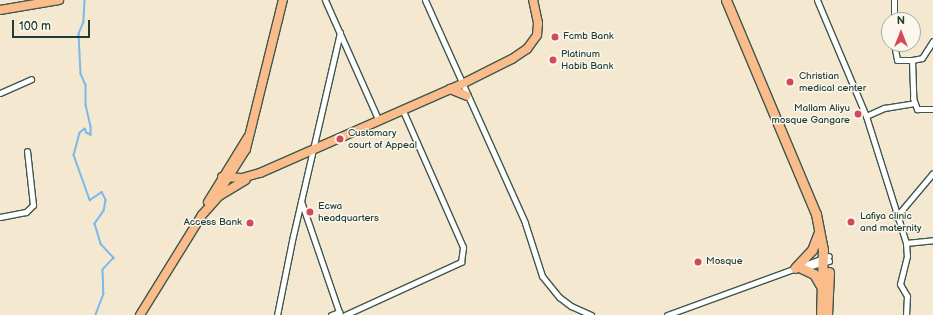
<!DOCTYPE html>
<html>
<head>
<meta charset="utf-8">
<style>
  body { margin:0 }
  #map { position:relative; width:933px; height:315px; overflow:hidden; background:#f5e8d1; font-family:"Balsamiq Sans",sans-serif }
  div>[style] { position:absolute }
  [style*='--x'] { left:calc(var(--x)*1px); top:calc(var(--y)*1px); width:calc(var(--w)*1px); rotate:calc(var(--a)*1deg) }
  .stream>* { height:1.5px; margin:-0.75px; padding:0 0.75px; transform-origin:0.75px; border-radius:0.75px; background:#7cb8ee }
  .roads { filter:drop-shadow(1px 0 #3f574c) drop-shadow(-1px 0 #3f574c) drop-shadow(0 1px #3f574c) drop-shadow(0 -1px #3f574c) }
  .street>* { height:5px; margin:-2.5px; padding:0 2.5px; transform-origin:2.5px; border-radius:2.5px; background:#fff }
  .primary>* { height:8px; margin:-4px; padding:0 4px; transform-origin:4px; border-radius:4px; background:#fabc8b }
  .highway>* { height:9px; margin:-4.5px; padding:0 4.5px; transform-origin:4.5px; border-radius:4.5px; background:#fabc8b }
  .dots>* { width:11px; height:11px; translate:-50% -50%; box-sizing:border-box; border:2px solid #fbf7ec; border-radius:50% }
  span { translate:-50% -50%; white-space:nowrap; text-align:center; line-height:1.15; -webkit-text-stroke:3px #fbf7ec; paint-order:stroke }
  .poi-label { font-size:10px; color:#1f3d34 }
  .left { translate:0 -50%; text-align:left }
  .right { translate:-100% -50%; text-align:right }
  .north { position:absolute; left:881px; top:12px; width:40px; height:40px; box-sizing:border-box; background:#fbf7ec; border:1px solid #a3ada2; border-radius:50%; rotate:0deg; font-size:11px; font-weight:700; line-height:16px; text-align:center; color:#1f3d34 }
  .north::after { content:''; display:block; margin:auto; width:14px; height:18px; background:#d1495b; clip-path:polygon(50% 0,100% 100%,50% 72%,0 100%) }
  .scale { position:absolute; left:12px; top:20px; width:78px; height:18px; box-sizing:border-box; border:2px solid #1f3d34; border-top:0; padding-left:5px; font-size:12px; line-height:14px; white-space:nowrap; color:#1f3d34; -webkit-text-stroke:3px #fbf7ec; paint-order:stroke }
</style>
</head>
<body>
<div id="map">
  <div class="stream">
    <div style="--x:85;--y:0;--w:22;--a:93"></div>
    <div style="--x:84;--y:22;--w:13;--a:113"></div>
    <div style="--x:79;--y:34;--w:40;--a:87.1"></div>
    <div style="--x:81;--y:74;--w:12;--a:66"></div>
    <div style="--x:86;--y:85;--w:20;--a:90"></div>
    <div style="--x:86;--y:105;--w:22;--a:77"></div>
    <div style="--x:91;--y:126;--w:9;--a:90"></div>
    <div style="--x:91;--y:135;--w:5;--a:-158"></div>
    <div style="--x:86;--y:133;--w:4;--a:-104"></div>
    <div style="--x:85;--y:129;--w:6;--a:141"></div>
    <div style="--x:80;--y:133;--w:23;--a:105"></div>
    <div style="--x:74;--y:155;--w:48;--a:70.4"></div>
    <div style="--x:90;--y:200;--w:14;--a:-34"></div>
    <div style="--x:102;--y:192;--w:9;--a:63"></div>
    <div style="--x:106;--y:200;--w:11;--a:100"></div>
    <div style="--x:104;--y:211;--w:16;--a:125"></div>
    <div style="--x:95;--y:224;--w:21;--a:73"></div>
    <div style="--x:101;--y:244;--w:19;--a:47"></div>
    <div style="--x:114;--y:258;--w:16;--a:133"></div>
    <div style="--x:103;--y:270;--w:24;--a:88"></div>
    <div style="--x:104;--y:294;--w:22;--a:111"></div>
  </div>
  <div class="roads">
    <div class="street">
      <div style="--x:325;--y:0;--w:130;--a:66"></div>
      <div style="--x:425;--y:0;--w:244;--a:65.8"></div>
      <div style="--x:525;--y:223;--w:56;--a:72.2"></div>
      <div style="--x:542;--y:276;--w:27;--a:51"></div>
      <div style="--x:559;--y:297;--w:15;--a:37"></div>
      <div style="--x:571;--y:306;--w:22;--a:24"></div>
      <div style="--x:817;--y:0;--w:126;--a:67.1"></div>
      <div style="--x:866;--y:116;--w:133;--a:72.5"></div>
      <div style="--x:906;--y:243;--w:13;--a:86"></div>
      <div style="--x:907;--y:256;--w:29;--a:104"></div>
      <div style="--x:900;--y:284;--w:14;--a:60"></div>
      <div style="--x:907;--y:296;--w:19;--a:93"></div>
      <div style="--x:894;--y:0;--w:20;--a:90"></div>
      <div style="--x:894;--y:44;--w:16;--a:79"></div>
      <div style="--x:897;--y:60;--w:15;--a:0"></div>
      <div style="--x:912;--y:60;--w:10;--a:-11"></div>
      <div style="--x:922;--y:58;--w:20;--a:-57"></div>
      <div style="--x:912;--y:60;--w:38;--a:88"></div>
      <div style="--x:913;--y:98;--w:12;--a:70"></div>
      <div style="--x:917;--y:109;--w:16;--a:0"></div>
      <div style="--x:0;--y:93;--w:34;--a:-24"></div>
      <div style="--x:866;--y:116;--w:20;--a:-24"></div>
      <div style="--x:884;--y:108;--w:31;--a:-9"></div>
      <div style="--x:301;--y:201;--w:120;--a:71.1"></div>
      <div style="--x:0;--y:217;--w:26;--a:-11"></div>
      <div style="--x:26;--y:212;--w:10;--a:-45"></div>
      <div style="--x:33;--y:205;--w:54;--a:-96.3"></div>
      <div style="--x:896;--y:217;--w:57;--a:-49.9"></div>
      <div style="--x:906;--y:243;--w:27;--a:-6"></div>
      <div style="--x:804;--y:268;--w:26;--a:-16"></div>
      <div style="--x:277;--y:315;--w:81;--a:-78.6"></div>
      <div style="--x:293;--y:236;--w:209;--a:-77"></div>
      <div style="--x:331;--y:315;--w:9;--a:-21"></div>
      <div style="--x:345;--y:315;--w:128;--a:-24.6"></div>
      <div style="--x:461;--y:262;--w:15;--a:-82"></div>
      <div style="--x:463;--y:247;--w:151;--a:-113.8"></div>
      <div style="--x:667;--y:315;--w:172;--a:-20"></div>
    </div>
    <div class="primary">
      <div style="--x:0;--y:10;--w:60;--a:-9.6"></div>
      <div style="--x:450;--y:89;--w:18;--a:22"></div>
      <div style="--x:222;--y:177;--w:20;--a:3"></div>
      <div style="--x:242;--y:178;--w:19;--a:-16"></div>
      <div style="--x:260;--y:173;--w:221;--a:-23.8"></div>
      <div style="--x:462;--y:84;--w:56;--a:-26.6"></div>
      <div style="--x:512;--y:59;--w:18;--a:-34"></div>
      <div style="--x:527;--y:49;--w:17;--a:-54"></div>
      <div style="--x:537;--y:35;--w:12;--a:-85"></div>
      <div style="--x:538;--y:23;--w:24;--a:-102"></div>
      <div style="--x:208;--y:202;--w:76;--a:-58.4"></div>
      <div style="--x:210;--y:206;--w:67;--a:-57.7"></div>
      <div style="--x:246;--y:149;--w:154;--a:-76.1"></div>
      <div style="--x:140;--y:315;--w:118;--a:-58.2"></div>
      <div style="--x:202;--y:215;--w:25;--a:-48"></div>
      <div style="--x:219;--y:196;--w:31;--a:-31"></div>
    </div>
    <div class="highway">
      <div style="--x:726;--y:0;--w:232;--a:67.2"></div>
      <div style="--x:816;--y:214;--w:36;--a:79"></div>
      <div style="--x:823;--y:249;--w:66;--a:91.7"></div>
      <div style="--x:795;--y:268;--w:25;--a:-47"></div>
      <div style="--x:812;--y:250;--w:19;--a:-69"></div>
      <div style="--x:801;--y:268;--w:14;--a:25"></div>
      <div style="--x:814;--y:274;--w:14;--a:60"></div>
      <div style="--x:827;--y:315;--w:43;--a:-87.3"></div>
    </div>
  </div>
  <div class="dots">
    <div style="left:555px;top:37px;background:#d1495b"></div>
    <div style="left:553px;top:60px;background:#d1495b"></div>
    <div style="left:790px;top:82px;background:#d1495b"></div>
    <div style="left:858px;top:114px;background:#d1495b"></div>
    <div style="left:340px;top:139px;background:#d1495b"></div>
    <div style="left:310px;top:212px;background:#d1495b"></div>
    <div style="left:851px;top:222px;background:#d1495b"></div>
    <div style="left:250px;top:223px;background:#d1495b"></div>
    <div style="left:698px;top:262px;background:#d1495b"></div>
  </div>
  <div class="poi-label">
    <span class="left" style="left:563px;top:37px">Fcmb Bank</span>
    <span class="left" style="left:561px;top:60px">Platinum<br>Habib Bank</span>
    <span class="left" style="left:799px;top:82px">Christian<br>medical center</span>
    <span class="right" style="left:850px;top:114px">Mallam Aliyu<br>mosque Gangare</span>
    <span class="left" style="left:348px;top:139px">Customary<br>court of Appeal</span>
    <span class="left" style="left:318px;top:212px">Ecwa<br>headquarters</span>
    <span class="left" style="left:860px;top:222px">Lafiya clinic<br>and maternity</span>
    <span class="right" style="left:242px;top:223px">Access Bank</span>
    <span class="left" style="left:706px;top:262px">Mosque</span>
  </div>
  <div class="north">N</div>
  <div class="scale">100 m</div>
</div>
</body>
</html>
